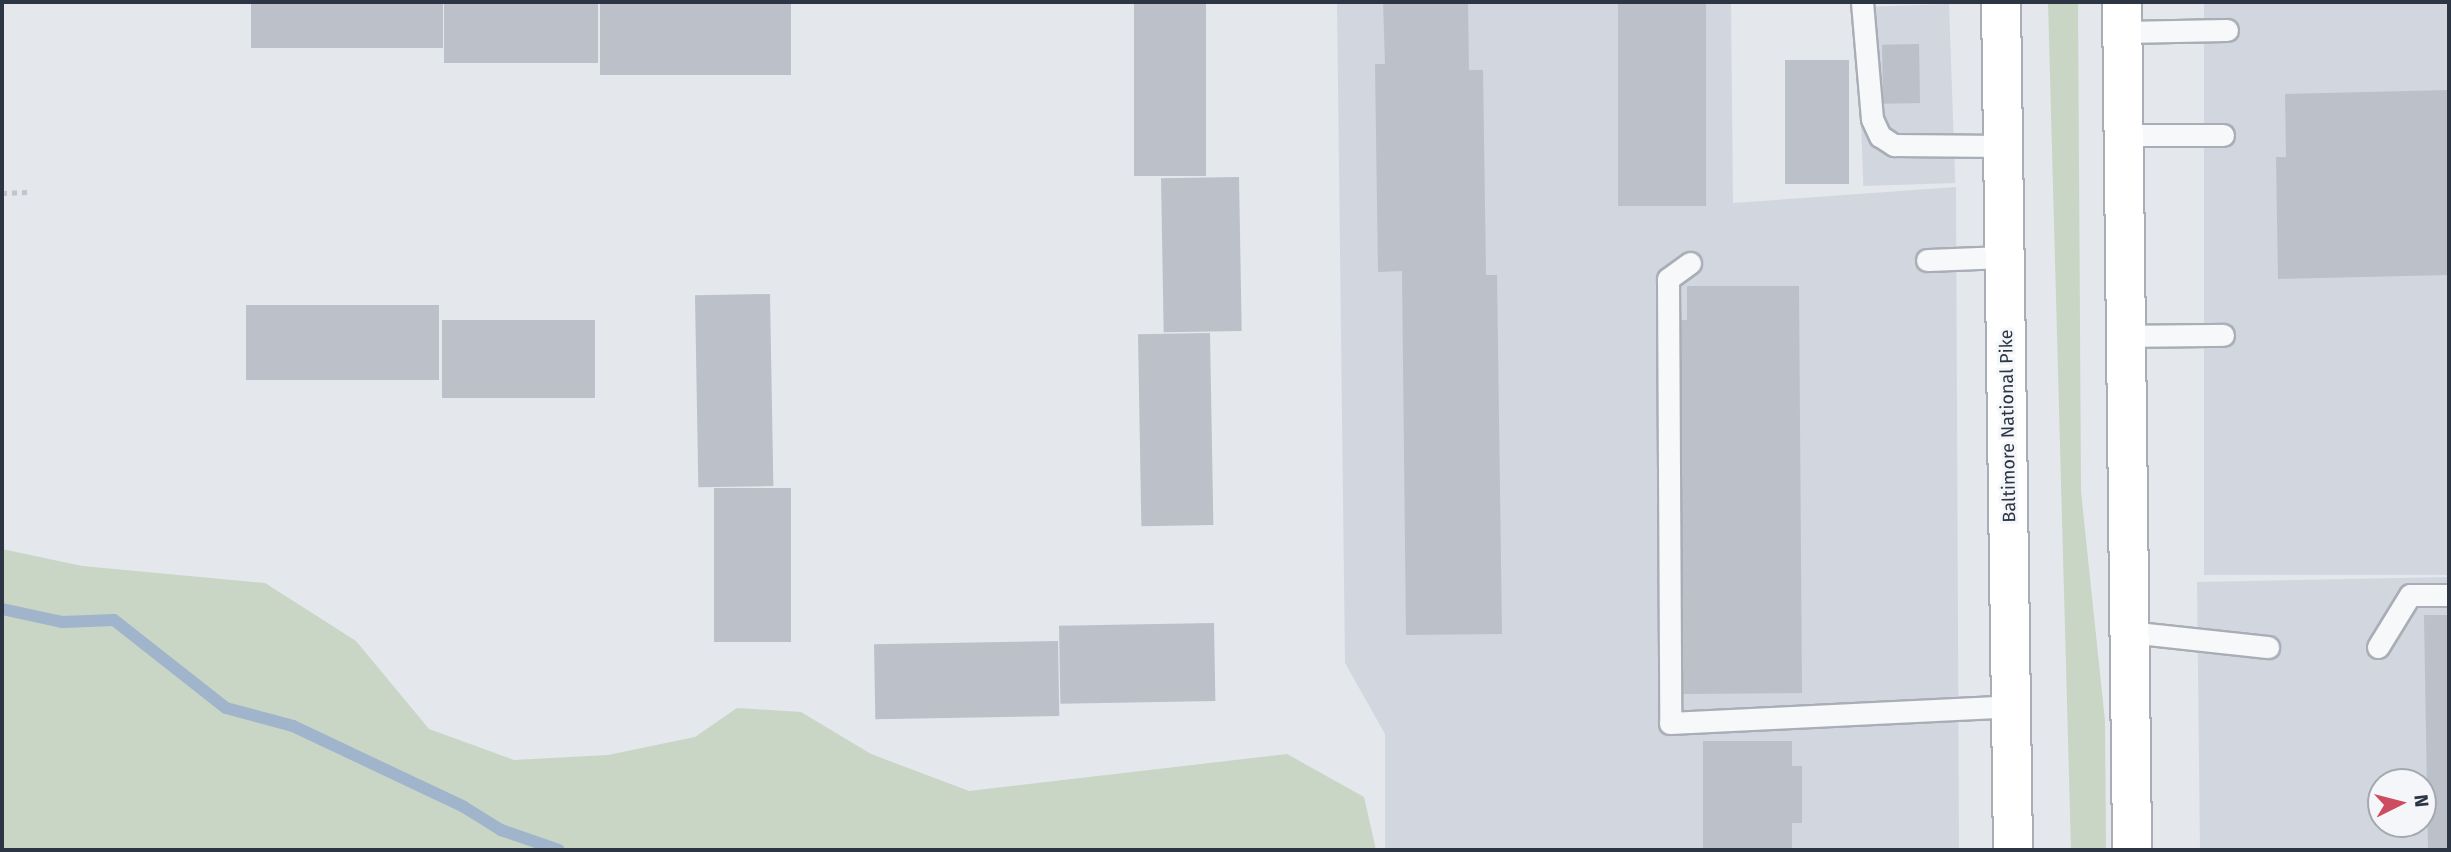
<!DOCTYPE html>
<html>
<head>
<meta charset="utf-8">
<style>
  body { margin:0 }
  #map { position:relative; width:2451px; height:852px; overflow:hidden; background:#e4e7ec; font-family:"Fira Sans",sans-serif }
  div>[style] { position:absolute }
  [style*='--x'] { left:calc(var(--x)*1px); top:calc(var(--y)*1px); width:calc(var(--w)*1px); rotate:calc(var(--a)*1deg) }
  .built>* { inset:0; background:#d2d6de; transform-origin:0 0 }
  .green>* { inset:0; background:#c9d5c5 }
  .stream>* { height:12px; margin:-6px; padding:0 6px; transform-origin:6px; border-radius:6px; background:#a0b5cb }
  .building>* { inset:0; background:#bbc0c9; transform-origin:0 0 }
  .path>* { height:4.5px; margin-top:-2.25px; transform-origin:0; background:repeating-linear-gradient(90deg,#c2c5cb 0 5px,transparent 0 10px) }
  .roads { filter:drop-shadow(2px 0 #a9aeb6) drop-shadow(-2px 0 #a9aeb6) drop-shadow(0 2px #a9aeb6) drop-shadow(0 -2px #a9aeb6) }
  .lane>* { height:21px; margin:-10.5px; padding:0 10.5px; transform-origin:10.5px; border-radius:10.5px; background:#f7f8fa }
  .primary>* { height:38px; margin:-19px; padding:0 19px; transform-origin:19px; border-radius:19px; background:#fff }
  span { translate:-50% -50%; white-space:nowrap; text-align:center; line-height:1.15; -webkit-text-stroke:6px #f4f6f9; paint-order:stroke }
  .street-label { font-size:18px; color:#2c3544 }
  .frame { position:absolute; inset:0; border:4px solid #2c3544; pointer-events:none }
  .north { position:absolute; left:2367px; top:768px; width:70px; height:70px; box-sizing:border-box; background:#f4f6f9; border:2px solid #a4a9b1; border-radius:50%; rotate:84deg; font-size:19px; font-weight:700; line-height:28px; text-align:center; color:#2c3544 }
  .north::after { content:''; display:block; margin:auto; width:24px; height:32px; background:#cd4c60; clip-path:polygon(50% 0,100% 100%,50% 72%,0 100%) }
</style>
</head>
<body>
<div id="map">
  <div class="built">
    <div style="clip-path:polygon(1337px 2px,1731px 2px,1733px 203px,1956px 187px,1959px 850px,1385px 850px,1385px 734px,1345px 663px)"></div>
    <div style="left:2204px;top:2px;width:245px;height:85px"></div>
    <div style="left:1949px;top:4px;width:179px;height:92px;rotate:88deg"></div>
    <div style="left:2449px;top:86px;width:489px;height:245px;rotate:90deg"></div>
    <div style="clip-path:polygon(evenodd,2449px 577px,2449px 850px,2200px 850px,2197px 582px,2449px 577px,2381px 782px,2423px 782px,2423px 824px,2381px 824px,2381px 782px)"></div>
  </div>
  <div class="green">
    <div style="clip-path:polygon(2048px 2px,2078px 2px,2081px 492px,2105px 721px,2106px 850px,2071px 850px)"></div>
    <div style="clip-path:polygon(2px 549px,82px 566px,265px 583px,356px 641px,429px 729px,514px 760px,608px 755px,695px 737px,737px 708px,801px 712px,871px 754px,969px 791px,1287px 754px,1364px 797px,1376px 850px,2px 850px)"></div>
  </div>
  <div class="stream">
    <div style="--x:2;--y:609;--w:61;--a:12.2"></div>
    <div style="--x:62;--y:622;--w:52;--a:-2.2"></div>
    <div style="--x:114;--y:620;--w:142;--a:38.2"></div>
    <div style="--x:226;--y:708;--w:69;--a:15"></div>
    <div style="--x:293;--y:726;--w:189;--a:25.3"></div>
    <div style="--x:464;--y:807;--w:44;--a:31.9"></div>
    <div style="--x:501;--y:830;--w:61;--a:19"></div>
  </div>
  <div class="building">
    <div style="left:251px;top:2px;width:192px;height:46px"></div>
    <div style="left:444px;top:2px;width:154px;height:61px"></div>
    <div style="left:600px;top:2px;width:191px;height:73px"></div>
    <div style="left:1134px;top:2px;width:72px;height:174px"></div>
    <div style="clip-path:polygon(1383px 2px,1468px 2px,1469px 70px,1483px 70px,1486px 275px,1497px 275px,1502px 634px,1406px 635px,1402px 271px,1378px 272px,1375px 64px,1385px 64px)"></div>
    <div style="left:1618px;top:2px;width:88px;height:204px"></div>
    <div style="left:1919px;top:44px;width:59px;height:37px;rotate:89deg"></div>
    <div style="left:1785px;top:60px;width:64px;height:124px"></div>
    <div style="clip-path:polygon(2449px 90px,2449px 275px,2278px 279px,2276px 157px,2286px 157px,2285px 94px)"></div>
    <div style="left:1239px;top:177px;width:154px;height:78px;rotate:89deg"></div>
    <div style="clip-path:polygon(1687px 286px,1799px 286px,1802px 693px,1682px 694px,1678px 320px,1687px 320px)"></div>
    <div style="left:770px;top:294px;width:192px;height:75px;rotate:89deg"></div>
    <div style="left:439px;top:305px;width:75px;height:193px;rotate:90deg"></div>
    <div style="left:442px;top:320px;width:153px;height:78px"></div>
    <div style="left:1210px;top:333px;width:192px;height:72px;rotate:89deg"></div>
    <div style="left:714px;top:488px;width:77px;height:154px"></div>
    <div style="clip-path:polygon(2424px 615px,2449px 615px,2449px 850px,2428px 850px)"></div>
    <div style="left:1214px;top:623px;width:78px;height:155px;rotate:89deg"></div>
    <div style="left:1058px;top:641px;width:75px;height:184px;rotate:89deg"></div>
    <div style="clip-path:polygon(1703px 741px,1792px 741px,1792px 766px,1802px 766px,1802px 823px,1792px 823px,1792px 849px,1703px 850px)"></div>
  </div>
  <div class="path">
    <div style="--x:2;--y:193;--w:26;--a:-2"></div>
  </div>
  <div class="roads">
    <div class="lane">
      <div style="--x:1862;--y:2;--w:117;--a:85.1"></div>
      <div style="--x:1872;--y:119;--w:19;--a:65"></div>
      <div style="--x:1880;--y:136;--w:17;--a:33"></div>
      <div style="--x:1894;--y:145;--w:109;--a:0.5"></div>
      <div style="--x:2123;--y:32;--w:104;--a:-1.1"></div>
      <div style="--x:2123;--y:135;--w:100;--a:0"></div>
      <div style="--x:1927;--y:260;--w:78;--a:-2.2"></div>
      <div style="--x:1690;--y:263;--w:27;--a:144"></div>
      <div style="--x:1668;--y:279;--w:444;--a:89.7"></div>
      <div style="--x:1670;--y:723;--w:342;--a:-2.8"></div>
      <div style="--x:2126;--y:336;--w:97;--a:-0.6"></div>
      <div style="--x:2129;--y:632;--w:140;--a:6.2"></div>
      <div style="--x:2378;--y:647;--w:61;--a:-58.4"></div>
      <div style="--x:2410;--y:595;--w:39;--a:0"></div>
    </div>
    <div class="primary">
      <div style="--x:2001;--y:2;--w:848;--a:89.19"></div>
      <div style="--x:2122;--y:2;--w:848;--a:89.32"></div>
    </div>
  </div>
  <div class="street-label">
    <span style="left:2008px;top:426px;rotate:-91deg">Baltimore National Pike</span>
  </div>
  <div class="frame"></div>
  <div class="north">N</div>
</div>
</body>
</html>
